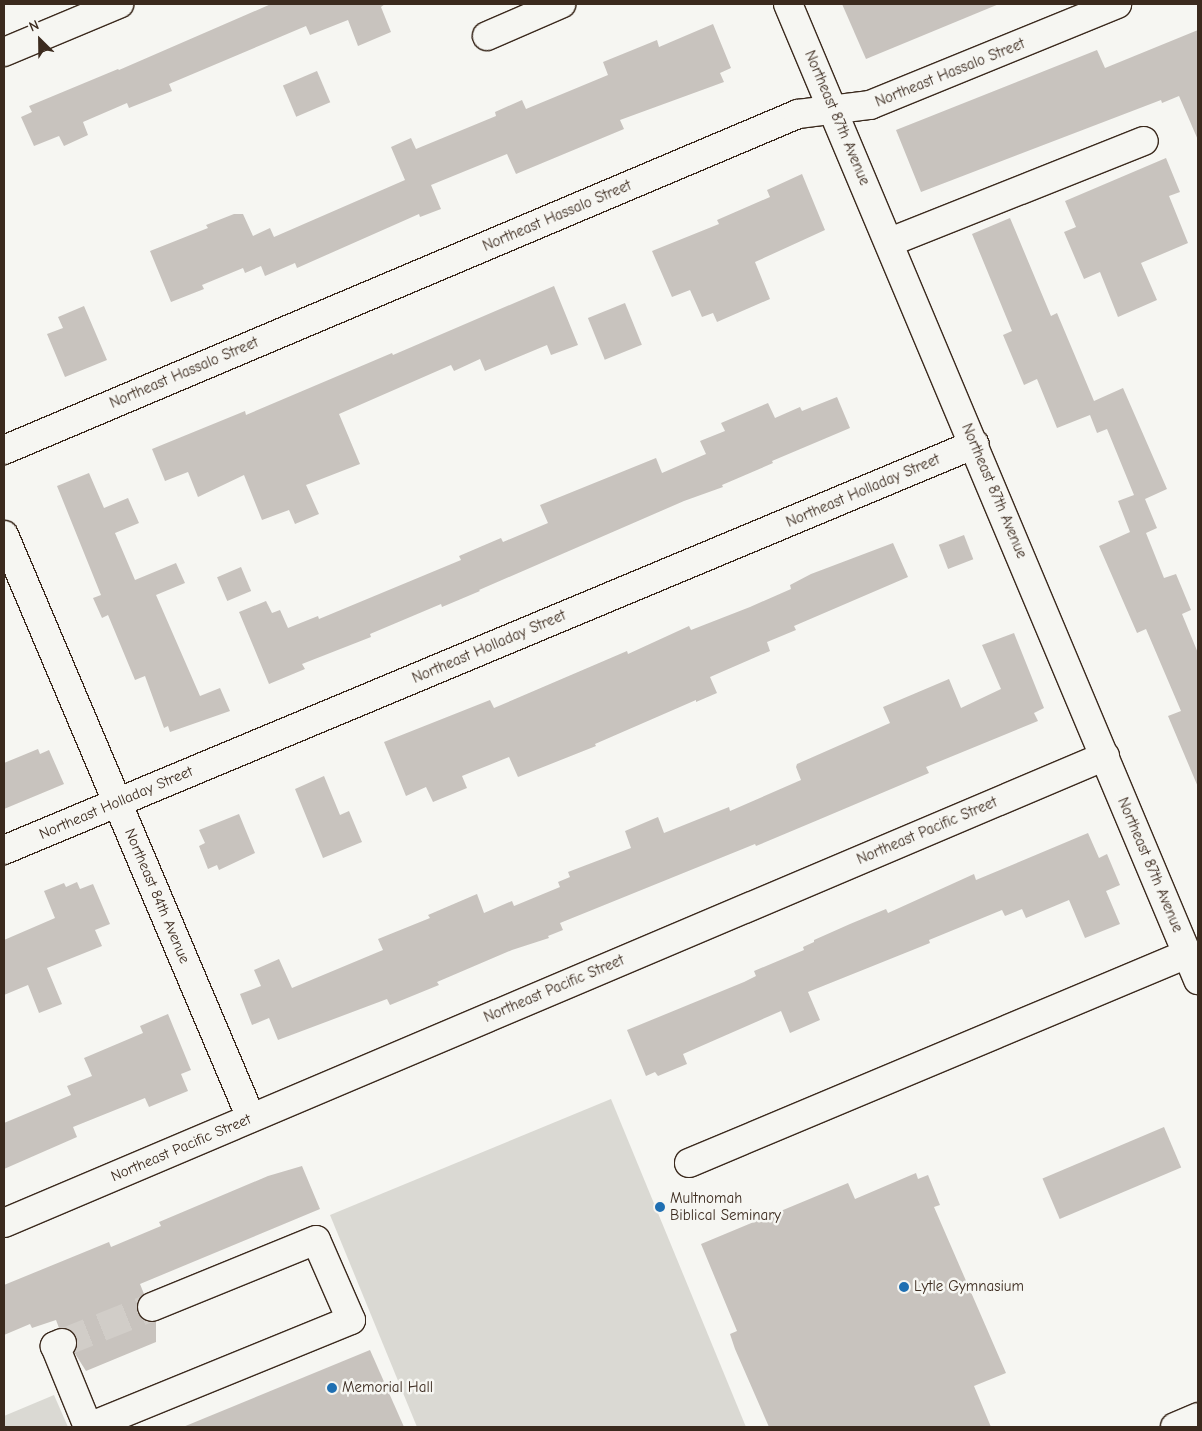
<!DOCTYPE html>
<html>
<head>
<meta charset="utf-8">
<style>
  body { margin:0 }
  #map { position:relative; width:1202px; height:1431px; overflow:hidden; background:#f6f6f2; font-family:"Comic Neue",sans-serif }
  div>[style] { position:absolute }
  [style*='--x'] { left:calc(var(--x)*1px); top:calc(var(--y)*1px); width:calc(var(--w)*1px); rotate:calc(var(--a)*1deg) }
  .green>* { inset:0; background:#dad9d3 }
  .building>* { inset:0; background:#c8c3be; transform-origin:0 0 }
  .minor-tunnel>* { height:28px; margin-top:-14px; transform-origin:0; background:repeating-linear-gradient(90deg,#d1cdc8 0 28px,transparent 0 42px) }
  .roads { filter:drop-shadow(1px 0 #3b2a1e) drop-shadow(-1px 0 #3b2a1e) drop-shadow(0 1px #3b2a1e) drop-shadow(0 -1px #3b2a1e) }
  .minor>* { height:28px; margin:-14px; padding:0 14px; transform-origin:14px; border-radius:14px; background:#f6f6f2 }
  .dots>* { width:14px; height:14px; translate:-50% -50%; box-sizing:border-box; border:2px solid #f6f6f2; border-radius:50% }
  span { translate:-50% -50%; white-space:nowrap; text-align:center; line-height:1.15; -webkit-text-stroke:5px #f6f6f2; paint-order:stroke }
  .street-label { font-size:15px; color:#3b2a1e }
  .poi-label { font-size:15px; color:#3b2a1e }
  .left { translate:0 -50%; text-align:left }
  .frame { position:absolute; inset:0; border:5px solid #3b2a1e; pointer-events:none }
  .north { position:absolute; left:15px; top:15px; width:50px; height:50px; -webkit-text-stroke:4px #f6f6f2; paint-order:stroke; rotate:337deg; font-size:14px; font-weight:700; line-height:20px; text-align:center; color:#3b2a1e }
  .north::after { content:''; display:block; margin:auto; width:18px; height:22px; background:#3b2a1e; clip-path:polygon(50% 0,100% 100%,50% 72%,0 100%) }
</style>
</head>
<body>
<div id="map">
  <div class="green">
    <div style="clip-path:polygon(611px 1099px,746px 1427px,417px 1427px,330px 1215px)"></div>
    <div style="clip-path:polygon(54px 1395px,68px 1427px,4px 1427px,4px 1416px)"></div>
  </div>
  <div class="building">
    <div style="clip-path:polygon(271px 4px,385px 4px,381px 7px,391px 32px,358px 46px,348px 20px,310px 35px,306px 26px,169px 84px,172px 91px,129px 108px,127px 103px,83px 122px,88px 135px,64px 146px,59px 136px,34px 146px,21px 117px,32px 112px,29px 106px,118px 69px,119px 70px)"></div>
    <div style="clip-path:polygon(842px 4px,999px 4px,866px 59px)"></div>
    <div style="clip-path:polygon(713px 24px,731px 68px,720px 73px,724px 82px,620px 120px,624px 129px,516px 174px,507px 154px,431px 185px,441px 209px,420px 217px,419px 214px,297px 268px,295px 263px,265px 276px,261px 266px,245px 273px,243px 268px,202px 285px,204px 289px,171px 302px,150px 251px,208px 228px,206px 225px,234px 214px,243px 214px,253px 236px,270px 228px,274px 237px,405px 180px,391px 147px,411px 138px,416px 149px,496px 116px,495px 112px,522px 100px,526px 109px,608px 75px,603px 62px,657px 40px,659px 47px)"></div>
    <div style="clip-path:polygon(1198px 30px,1198px 140px,1179px 96px,1162px 103px,1161px 100px,921px 192px,896px 130px,1097px 50px,1105px 68px)"></div>
    <div style="left:317px;top:71px;width:34px;height:37px;rotate:67deg"></div>
    <div style="clip-path:polygon(1166px 158px,1180px 192px,1169px 196px,1188px 243px,1141px 263px,1157px 300px,1118px 317px,1100px 272px,1084px 279px,1064px 232px,1076px 227px,1065px 201px)"></div>
    <div style="clip-path:polygon(802px 174px,825px 230px,755px 262px,770px 299px,717px 322px,713px 313px,702px 317px,690px 290px,672px 297px,652px 251px,719px 224px,717px 220px,770px 197px,767px 190px)"></div>
    <div style="clip-path:polygon(1010px 218px,1051px 316px,1057px 313px,1094px 401px,1123px 388px,1167px 489px,1145px 499px,1157px 528px,1146px 533px,1164px 578px,1176px 574px,1191px 610px,1182px 614px,1198px 653px,1198px 787px,1168px 716px,1181px 711px,1146px 629px,1137px 633px,1099px 546px,1130px 532px,1118px 501px,1134px 495px,1107px 429px,1097px 433px,1090px 415px,1057px 428px,1037px 379px,1024px 385px,1003px 335px,1012px 331px,972px 234px)"></div>
    <div style="clip-path:polygon(554px 286px,578px 345px,551px 355px,547px 345px,485px 371px,480px 359px,454px 371px,451px 365px,339px 414px,360px 464px,306px 485px,319px 514px,295px 524px,289px 510px,262px 520px,244px 475px,198px 497px,188px 472px,165px 481px,152px 449px,245px 411px,246px 415px,392px 353px,393px 355px)"></div>
    <div style="left:625px;top:303px;width:45px;height:40px;rotate:68deg"></div>
    <div style="clip-path:polygon(84px 306px,107px 360px,65px 377px,47px 334px,63px 328px,58px 317px)"></div>
    <div style="clip-path:polygon(837px 397px,850px 428px,772px 461px,773px 463px,722px 485px,723px 487px,684px 501px,479px 590px,480px 591px,442px 607px,441px 604px,370px 634px,371px 637px,302px 664px,305px 669px,269px 684px,239px 612px,266px 601px,272px 613px,280px 610px,288px 628px,318px 616px,319px 619px,461px 560px,459px 556px,501px 538px,503px 542px,548px 523px,540px 505px,656px 458px,662px 473px,706px 454px,700px 441px,725px 431px,721px 423px,768px 403px,775px 418px,800px 407px,802px 411px)"></div>
    <div style="clip-path:polygon(89px 473px,104px 508px,128px 498px,139px 523px,115px 533px,135px 580px,176px 563px,185px 583px,156px 595px,200px 696px,220px 688px,230px 711px,170px 732px,168px 726px,164px 728px,145px 676px,135px 680px,108px 615px,102px 618px,93px 598px,101px 595px,57px 486px)"></div>
    <div style="left:964px;top:535px;width:26px;height:27px;rotate:69deg"></div>
    <div style="clip-path:polygon(893px 543px,908px 577px,794px 626px,796px 630px,767px 642px,770px 651px,710px 677px,717px 693px,696px 702px,696px 700px,595px 744px,596px 746px,518px 777px,509px 757px,462px 776px,467px 788px,433px 802px,426px 787px,406px 796px,384px 742px,490px 700px,494px 708px,627px 651px,628px 654px,689px 626px,691px 630px,750px 607px,791px 589px,790px 585px,811px 574px)"></div>
    <div style="left:241px;top:567px;width:26px;height:26px;rotate:67deg"></div>
    <div style="clip-path:polygon(1014px 633px,1044px 708px,1034px 713px,1038px 721px,926px 767px,929px 773px,818px 820px,756px 846px,755px 844px,560px 923px,563px 930px,548px 936px,549px 938px,512px 950px,437px 982px,439px 985px,390px 1005px,387px 999px,278px 1040px,269px 1018px,252px 1025px,240px 994px,261px 986px,254px 970px,279px 959px,292px 988px,383px 950px,378px 939px,430px 918px,428px 915px,477px 894px,484px 913px,512px 901px,514px 906px,560px 887px,558px 882px,570px 877px,568px 872px,631px 848px,625px 831px,658px 817px,664px 833px,729px 807px,730px 811px,801px 780px,796px 767px,797px 764px,890px 723px,883px 707px,949px 679px,961px 708px,1001px 689px,982px 645px)"></div>
    <div style="clip-path:polygon(38px 749px,40px 754px,49px 750px,64px 784px,4px 809px,4px 763px)"></div>
    <div style="clip-path:polygon(324px 776px,340px 815px,349px 811px,362px 842px,323px 858px,295px 789px)"></div>
    <div style="clip-path:polygon(239px 814px,255px 853px,219px 870px,217px 865px,208px 869px,199px 846px,205px 843px,199px 830px)"></div>
    <div style="clip-path:polygon(1088px 833px,1099px 858px,1107px 854px,1120px 885px,1106px 891px,1120px 924px,1085px 938px,1069px 900px,1026px 918px,1022px 909px,1005px 916px,1002px 910px,929px 940px,930px 943px,808px 992px,820px 1020px,790px 1033px,781px 1011px,683px 1054px,687px 1064px,658px 1076px,655px 1072px,646px 1076px,627px 1030px,744px 982px,756px 976px,754px 971px,804px 950px,803px 947px,814px 942px,814px 940px,850px 924px,886px 909px,888px 913px,974px 874px,976px 880px)"></div>
    <div style="clip-path:polygon(77px 882px,80px 889px,93px 884px,110px 924px,95px 930px,102px 946px,47px 968px,62px 1004px,39px 1013px,28px 985px,4px 995px,4px 940px,55px 918px,44px 891px,64px 883px,66px 887px)"></div>
    <div style="clip-path:polygon(168px 1014px,191px 1070px,181px 1074px,188px 1091px,149px 1107px,145px 1098px,73px 1127px,77px 1137px,4px 1169px,4px 1123px,71px 1095px,67px 1086px,92px 1076px,84px 1058px,143px 1033px,140px 1026px)"></div>
    <div style="left:1164px;top:1127px;width:44px;height:132px;rotate:67deg"></div>
    <div style="clip-path:polygon(302px 1166px,320px 1209px,140px 1284px,144px 1294px,137px 1304px,137px 1312px,143px 1320px,156px 1322px,156px 1342px,86px 1371px,74px 1352px,78px 1344px,76px 1336px,71px 1330px,59px 1328px,56px 1320px,32px 1328px,30px 1324px,4px 1335px,4px 1285px,109px 1242px,111px 1247px,161px 1226px,159px 1222px,268px 1176px)"></div>
    <div style="clip-path:polygon(916px 1173px,918px 1179px,928px 1175px,940px 1205px,934px 1207px,1006px 1373px,974px 1386px,991px 1427px,769px 1427px,735px 1349px,730px 1334px,737px 1331px,701px 1244px,848px 1183px,855px 1199px)"></div>
    <div style="clip-path:polygon(370px 1350px,404px 1427px,183px 1427px)"></div>
  </div>
  <div class="minor-tunnel">
    <div style="--x:62;--y:1343;--w:97;--a:-21.8"></div>
  </div>
  <div class="roads">
    <div class="minor">
      <div style="--x:788;--y:4;--w:1059;--a:67.21"></div>
      <div style="--x:487;--y:36;--w:81;--a:-23.4"></div>
      <div style="--x:4;--y:52;--w:125;--a:-22.7"></div>
      <div style="--x:890;--y:242;--w:273;--a:-21.7"></div>
      <div style="--x:4;--y:450;--w:862;--a:-22.94"></div>
      <div style="--x:798;--y:114;--w:73;--a:-7.1"></div>
      <div style="--x:870;--y:105;--w:267;--a:-22.2"></div>
      <div style="--x:4;--y:535;--w:633;--a:67.04"></div>
      <div style="--x:4;--y:850;--w:1052;--a:-22.69"></div>
      <div style="--x:689;--y:1163;--w:540;--a:-22.77"></div>
      <div style="--x:4;--y:1223;--w:1196;--a:-22.98"></div>
      <div style="--x:62;--y:1343;--w:8;--a:157"></div>
      <div style="--x:55;--y:1346;--w:87;--a:67.8"></div>
      <div style="--x:89;--y:1427;--w:283;--a:-22.2"></div>
      <div style="--x:351;--y:1320;--w:87;--a:-113.6"></div>
      <div style="--x:316;--y:1240;--w:177;--a:157.8"></div>
      <div style="--x:1175;--y:1427;--w:25;--a:-23"></div>
    </div>
  </div>
  <div class="dots">
    <div style="left:660px;top:1207px;background:#1f6fb2"></div>
    <div style="left:904px;top:1287px;background:#1f6fb2"></div>
    <div style="left:332px;top:1388px;background:#1f6fb2"></div>
  </div>
  <div class="street-label">
    <span style="left:950px;top:73px;rotate:-22deg">Northeast Hassalo Street</span>
    <span style="left:837px;top:118px;rotate:67deg">Northeast 87th Avenue</span>
    <span style="left:557px;top:216px;rotate:-23deg">Northeast Hassalo Street</span>
    <span style="left:184px;top:373px;rotate:-23deg">Northeast Hassalo Street</span>
    <span style="left:863px;top:491px;rotate:-23deg">Northeast Holladay Street</span>
    <span style="left:994px;top:491px;rotate:67deg">Northeast 87th Avenue</span>
    <span style="left:489px;top:647px;rotate:-23deg">Northeast Holladay Street</span>
    <span style="left:116px;top:803px;rotate:-23deg">Northeast Holladay Street</span>
    <span style="left:927px;top:831px;rotate:-23deg">Northeast Pacific Street</span>
    <span style="left:1150px;top:865px;rotate:67deg">Northeast 87th Avenue</span>
    <span style="left:157px;top:896px;rotate:67deg">Northeast 84th Avenue</span>
    <span style="left:554px;top:989px;rotate:-23deg">Northeast Pacific Street</span>
    <span style="left:181px;top:1148px;rotate:-23deg">Northeast Pacific Street</span>
  </div>
  <div class="poi-label">
    <span class="left" style="left:670px;top:1207px">Multnomah<br>Biblical Seminary</span>
    <span class="left" style="left:914px;top:1287px">Lytle Gymnasium</span>
    <span class="left" style="left:342px;top:1388px">Memorial Hall</span>
  </div>
  <div class="frame"></div>
  <div class="north">N</div>
</div>
</body>
</html>
